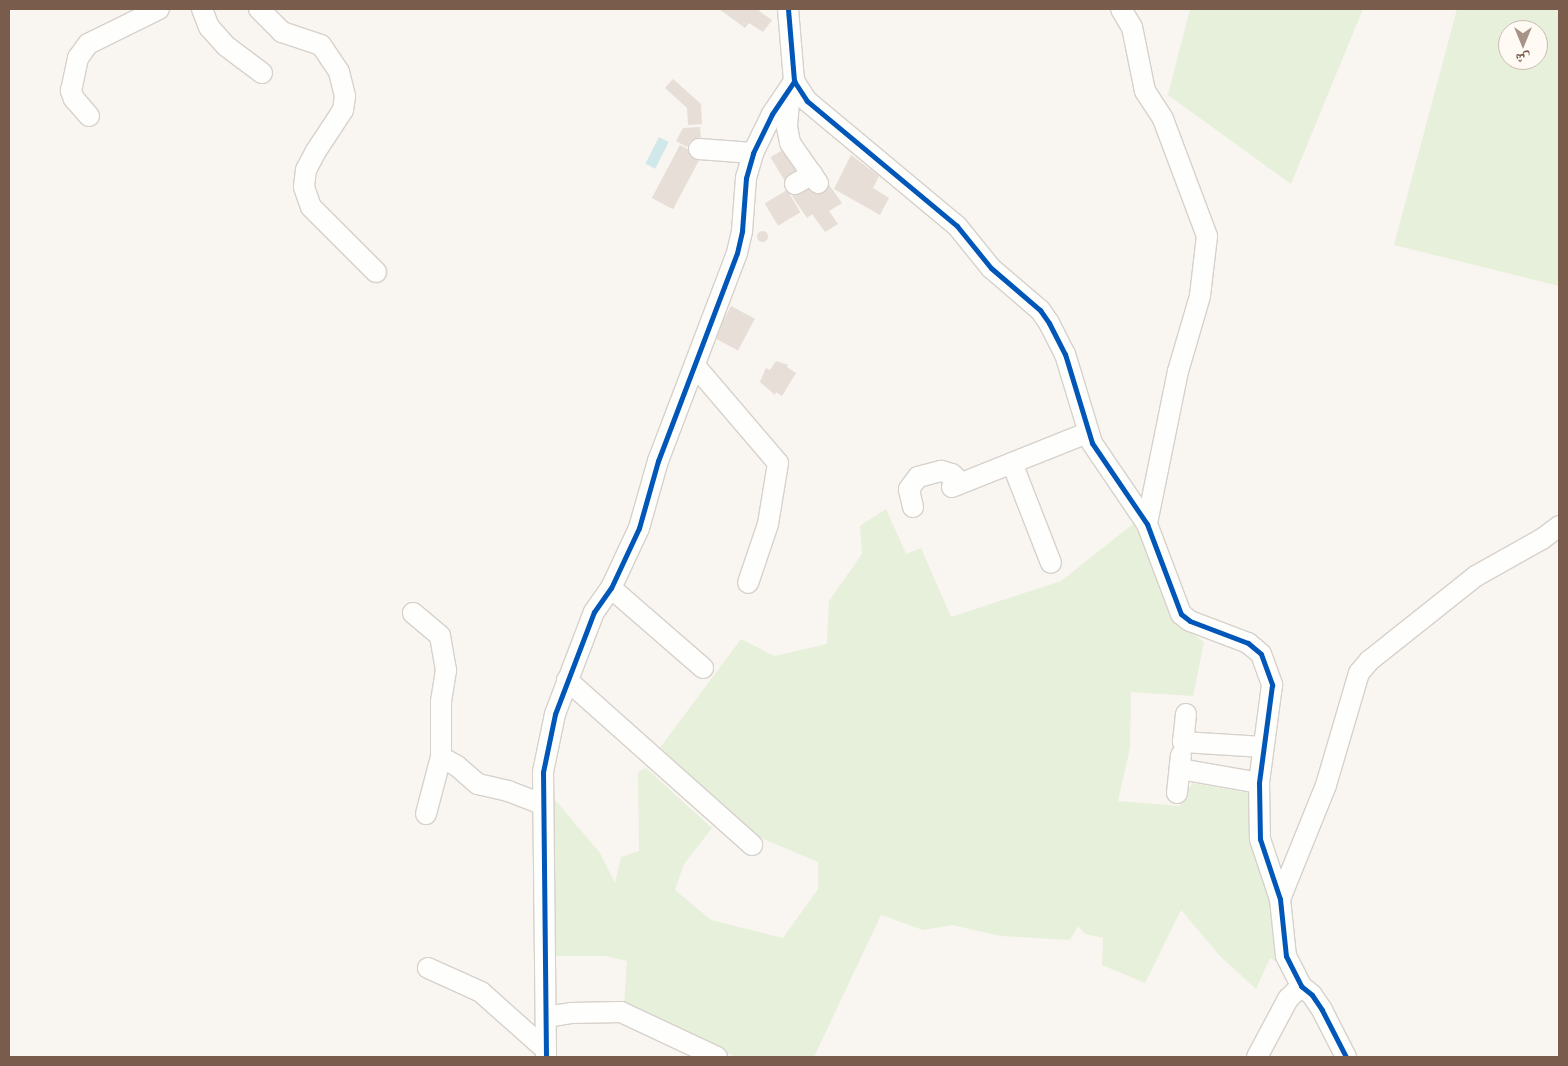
<!DOCTYPE html>
<html>
<head>
<meta charset="utf-8">
<style>
  body { margin:0 }
  #map { position:relative; width:1568px; height:1066px; overflow:hidden; background:#f9f5f0; font-family:Lato,"Noto Naskh Arabic",sans-serif }
  div>[style] { position:absolute }
  [style*='--x'] { left:calc(var(--x)*1px); top:calc(var(--y)*1px); width:calc(var(--w)*1px); rotate:calc(var(--a)*1deg) }
  .green>* { inset:0; background:#e7f0db }
  .water>* { inset:0; background:#d0e8ea; transform-origin:0 0 }
  .building>* { inset:0; background:#e6ded7; transform-origin:0 0 }
  .round { border-radius:50% }
  .roads { filter:drop-shadow(1px 0 #d7d1cb) drop-shadow(-1px 0 #d7d1cb) drop-shadow(0 1px #d7d1cb) drop-shadow(0 -1px #d7d1cb) }
  .minor>* { height:20px; margin:-10px; padding:0 10px; transform-origin:10px; border-radius:10px; background:#fefefd }
  .cycleway>* { height:5px; margin:-2.5px; padding:0 2.5px; transform-origin:2.5px; border-radius:2.5px; background:#0057b8 }
  span { translate:-50% -50%; white-space:nowrap; text-align:center; line-height:1.15; -webkit-text-stroke:5px #fffaf3; paint-order:stroke }
  .frame { position:absolute; inset:0; border:10px solid #7a5c4d; pointer-events:none }
  .north { position:absolute; left:1498px; top:20px; width:50px; height:50px; box-sizing:border-box; background:#fffaf3; border:1px solid #cabbb1; border-radius:50%; rotate:180deg; font-size:14px; font-weight:700; line-height:20px; text-align:center; color:#7a5c4d }
  .north::after { content:''; display:block; margin:auto; width:18px; height:22px; background:#a69286; clip-path:polygon(50% 0,100% 100%,50% 72%,0 100%) }
</style>
</head>
<body>
<div id="map">
  <div class="green">
    <div style="clip-path:polygon(1190px 9px,1363px 9px,1291px 184px,1168px 95px)"></div>
    <div style="clip-path:polygon(evenodd,1457px 9px,1559px 9px,1559px 286px,1394px 245px,1457px 9px,1508px 30px,1538px 30px,1538px 60px,1508px 60px,1508px 30px)"></div>
    <div style="clip-path:polygon(886px 509px,906px 554px,921px 548px,951px 617px,1061px 581px,1133px 524px,1145px 542px,1175px 622px,1204px 642px,1193px 696px,1131px 692px,1130px 748px,1118px 801px,1180px 806px,1192px 783px,1249px 793px,1255px 857px,1266px 879px,1275px 909px,1281px 964px,1270px 958px,1256px 989px,1219px 955px,1181px 910px,1145px 983px,1102px 965px,1103px 938px,1085px 934px,1078px 926px,1070px 940px,1001px 936px,952px 925px,923px 930px,881px 915px,814px 1057px,736px 1057px,624px 1005px,627px 961px,605px 956px,552px 956px,552px 796px,600px 853px,615px 883px,621px 857px,639px 851px,638px 772px,646px 768px,712px 828px,684px 864px,675px 890px,711px 920px,783px 938px,818px 889px,818px 862px,761px 838px,659px 749px,741px 639px,774px 656px,827px 644px,829px 601px,862px 554px,860px 526px)"></div>
  </div>
  <div class="water">
    <div style="left:659px;top:137px;width:11px;height:30px;rotate:27deg"></div>
  </div>
  <div class="building">
    <div style="clip-path:polygon(719px 9px,760px 9px,759px 11px,772px 20px,763px 32px,749px 23px,745px 28px)"></div>
    <div style="clip-path:polygon(673px 79px,701px 104px,702px 124px,688px 125px,687px 108px,665px 88px)"></div>
    <div style="clip-path:polygon(700px 127px,701px 140px,690px 141px,687px 147px,676px 141px,683px 128px)"></div>
    <div style="left:680px;top:145px;width:24px;height:60px;rotate:28deg"></div>
    <div style="left:786px;top:148px;width:29px;height:18px;rotate:59deg"></div>
    <div style="clip-path:polygon(851px 155px,879px 176px,873px 188px,889px 198px,880px 215px,834px 189px)"></div>
    <div style="clip-path:polygon(811px 182px,827px 182px,842px 203px,829px 211px,838px 224px,825px 232px,812px 214px,807px 218px,792px 196px)"></div>
    <div style="left:787px;top:190px;width:26px;height:26px;rotate:59deg"></div>
    <div class="round" style="left:756.5px;top:230.5px;width:11px;height:11px"></div>
    <div style="left:731px;top:306px;width:27px;height:36px;rotate:28deg"></div>
    <div style="clip-path:polygon(776px 361px,788px 365px,787px 367px,796px 373px,782px 396px,776px 392px,775px 395px,760px 382px,766px 368px,770px 370px)"></div>
  </div>
  <div class="roads">
    <div class="minor">
      <div style="--x:202;--y:9;--w:19;--a:69"></div>
      <div style="--x:209;--y:27;--w:25;--a:48"></div>
      <div style="--x:226;--y:46;--w:45;--a:36.9"></div>
      <div style="--x:259;--y:9;--w:33;--a:45"></div>
      <div style="--x:282;--y:32;--w:41;--a:18.4"></div>
      <div style="--x:321;--y:45;--w:32;--a:56"></div>
      <div style="--x:339;--y:72;--w:25;--a:76"></div>
      <div style="--x:345;--y:96;--w:14;--a:98"></div>
      <div style="--x:343;--y:110;--w:49;--a:123.4"></div>
      <div style="--x:316;--y:151;--w:21;--a:118"></div>
      <div style="--x:306;--y:170;--w:17;--a:97"></div>
      <div style="--x:304;--y:187;--w:21;--a:71"></div>
      <div style="--x:311;--y:207;--w:92;--a:45"></div>
      <div style="--x:788;--y:9;--w:72;--a:85.2"></div>
      <div style="--x:794;--y:81;--w:24;--a:57"></div>
      <div style="--x:807;--y:101;--w:195;--a:39.8"></div>
      <div style="--x:957;--y:226;--w:54;--a:51"></div>
      <div style="--x:991;--y:268;--w:65;--a:40.6"></div>
      <div style="--x:1040;--y:310;--w:16;--a:55"></div>
      <div style="--x:1049;--y:323;--w:35;--a:63"></div>
      <div style="--x:1065;--y:354;--w:93;--a:73.1"></div>
      <div style="--x:1092;--y:443;--w:98;--a:55.8"></div>
      <div style="--x:1147;--y:524;--w:96;--a:69.3"></div>
      <div style="--x:1181;--y:614;--w:11;--a:38"></div>
      <div style="--x:1190;--y:621;--w:62;--a:20.8"></div>
      <div style="--x:1248;--y:643;--w:17;--a:40"></div>
      <div style="--x:1261;--y:654;--w:33;--a:70"></div>
      <div style="--x:1272;--y:685;--w:99;--a:97.6"></div>
      <div style="--x:1259;--y:783;--w:56;--a:89"></div>
      <div style="--x:1260;--y:839;--w:63;--a:71.6"></div>
      <div style="--x:1280;--y:899;--w:57;--a:84"></div>
      <div style="--x:1286;--y:956;--w:34;--a:63"></div>
      <div style="--x:1301;--y:986;--w:14;--a:39"></div>
      <div style="--x:1312;--y:995;--w:18;--a:56"></div>
      <div style="--x:1322;--y:1010;--w:53;--a:62.9"></div>
      <div style="--x:1121;--y:9;--w:21;--a:59"></div>
      <div style="--x:1132;--y:27;--w:65;--a:78.5"></div>
      <div style="--x:1145;--y:91;--w:33;--a:57"></div>
      <div style="--x:1163;--y:119;--w:125;--a:69.4"></div>
      <div style="--x:1207;--y:236;--w:60;--a:96.7"></div>
      <div style="--x:1200;--y:296;--w:78;--a:106.3"></div>
      <div style="--x:1178;--y:371;--w:156;--a:101.5"></div>
      <div style="--x:790;--y:91;--w:36;--a:95"></div>
      <div style="--x:787;--y:127;--w:16;--a:79"></div>
      <div style="--x:790;--y:143;--w:49;--a:55"></div>
      <div style="--x:89;--y:116;--w:23;--a:-131"></div>
      <div style="--x:74;--y:99;--w:9;--a:-111"></div>
      <div style="--x:71;--y:91;--w:34;--a:-78"></div>
      <div style="--x:78;--y:58;--w:17;--a:-54"></div>
      <div style="--x:88;--y:44;--w:79;--a:-26.2"></div>
      <div style="--x:699;--y:149;--w:54;--a:4.2"></div>
      <div style="--x:795;--y:184;--w:20;--a:-30"></div>
      <div style="--x:696;--y:367;--w:126;--a:49.5"></div>
      <div style="--x:778;--y:463;--w:62;--a:99.3"></div>
      <div style="--x:768;--y:524;--w:62;--a:108.7"></div>
      <div style="--x:1012;--y:463;--w:107;--a:68.7"></div>
      <div style="--x:952;--y:487;--w:145;--a:-21.8"></div>
      <div style="--x:913;--y:507;--w:18;--a:-103"></div>
      <div style="--x:909;--y:489;--w:15;--a:-53"></div>
      <div style="--x:918;--y:477;--w:24;--a:-15"></div>
      <div style="--x:941;--y:471;--w:11;--a:15"></div>
      <div style="--x:952;--y:474;--w:13;--a:45"></div>
      <div style="--x:611;--y:588;--w:122;--a:41"></div>
      <div style="--x:413;--y:613;--w:35;--a:40"></div>
      <div style="--x:440;--y:636;--w:35;--a:80"></div>
      <div style="--x:446;--y:670;--w:31;--a:99"></div>
      <div style="--x:441;--y:701;--w:56;--a:90"></div>
      <div style="--x:567;--y:680;--w:248;--a:41.7"></div>
      <div style="--x:1186;--y:714;--w:28;--a:96"></div>
      <div style="--x:1183;--y:742;--w:80;--a:3.6"></div>
      <div style="--x:1180;--y:769;--w:80;--a:10"></div>
      <div style="--x:1177;--y:793;--w:38;--a:-84"></div>
      <div style="--x:426;--y:814;--w:59;--a:-75.3"></div>
      <div style="--x:441;--y:757;--w:18;--a:29"></div>
      <div style="--x:457;--y:766;--w:28;--a:41"></div>
      <div style="--x:478;--y:784;--w:31;--a:13"></div>
      <div style="--x:508;--y:791;--w:36;--a:21"></div>
      <div style="--x:1280;--y:899;--w:123;--a:-68"></div>
      <div style="--x:1326;--y:785;--w:117;--a:-73.6"></div>
      <div style="--x:1359;--y:673;--w:16;--a:-50"></div>
      <div style="--x:1369;--y:661;--w:137;--a:-38.5"></div>
      <div style="--x:1476;--y:576;--w:76;--a:-29.3"></div>
      <div style="--x:1542;--y:539;--w:21;--a:-37"></div>
      <div style="--x:428;--y:968;--w:58;--a:24.4"></div>
      <div style="--x:481;--y:992;--w:87;--a:41.7"></div>
      <div style="--x:546;--y:1017;--w:25;--a:-9"></div>
      <div style="--x:571;--y:1013;--w:50;--a:-1.1"></div>
      <div style="--x:621;--y:1012;--w:106;--a:25.1"></div>
      <div style="--x:546;--y:1057;--w:285;--a:-90.6"></div>
      <div style="--x:543;--y:772;--w:59;--a:-78.3"></div>
      <div style="--x:555;--y:714;--w:109;--a:-69.1"></div>
      <div style="--x:594;--y:612;--w:29;--a:-55"></div>
      <div style="--x:611;--y:588;--w:66;--a:-65"></div>
      <div style="--x:639;--y:528;--w:70;--a:-74.2"></div>
      <div style="--x:658;--y:461;--w:222;--a:-69.2"></div>
      <div style="--x:737;--y:253;--w:23;--a:-77"></div>
      <div style="--x:742;--y:231;--w:53;--a:-85.7"></div>
      <div style="--x:746;--y:178;--w:26;--a:-74"></div>
      <div style="--x:753;--y:153;--w:43;--a:-64"></div>
      <div style="--x:772;--y:114;--w:40;--a:-56"></div>
      <div style="--x:1257;--y:1057;--w:66;--a:-61.9"></div>
      <div style="--x:1288;--y:999;--w:18;--a:-45"></div>
    </div>
  </div>
  <div class="cycleway">
    <div style="--x:788;--y:9;--w:72;--a:85.2"></div>
    <div style="--x:794;--y:81;--w:24;--a:57"></div>
    <div style="--x:807;--y:101;--w:195;--a:39.8"></div>
    <div style="--x:957;--y:226;--w:54;--a:51"></div>
    <div style="--x:991;--y:268;--w:65;--a:40.6"></div>
    <div style="--x:1040;--y:310;--w:16;--a:55"></div>
    <div style="--x:1049;--y:323;--w:35;--a:63"></div>
    <div style="--x:1065;--y:354;--w:93;--a:73.1"></div>
    <div style="--x:1092;--y:443;--w:98;--a:55.8"></div>
    <div style="--x:1147;--y:524;--w:96;--a:69.3"></div>
    <div style="--x:1181;--y:614;--w:11;--a:38"></div>
    <div style="--x:1190;--y:621;--w:62;--a:20.8"></div>
    <div style="--x:1248;--y:643;--w:17;--a:40"></div>
    <div style="--x:1261;--y:654;--w:33;--a:70"></div>
    <div style="--x:1272;--y:685;--w:99;--a:97.6"></div>
    <div style="--x:1259;--y:783;--w:56;--a:89"></div>
    <div style="--x:1260;--y:839;--w:63;--a:71.6"></div>
    <div style="--x:1280;--y:899;--w:57;--a:84"></div>
    <div style="--x:1286;--y:956;--w:34;--a:63"></div>
    <div style="--x:1301;--y:986;--w:14;--a:39"></div>
    <div style="--x:1312;--y:995;--w:18;--a:56"></div>
    <div style="--x:1322;--y:1010;--w:53;--a:62.9"></div>
    <div style="--x:546;--y:1057;--w:285;--a:-90.6"></div>
    <div style="--x:543;--y:772;--w:59;--a:-78.3"></div>
    <div style="--x:555;--y:714;--w:109;--a:-69.1"></div>
    <div style="--x:594;--y:612;--w:29;--a:-55"></div>
    <div style="--x:611;--y:588;--w:66;--a:-65"></div>
    <div style="--x:639;--y:528;--w:70;--a:-74.2"></div>
    <div style="--x:658;--y:461;--w:222;--a:-69.2"></div>
    <div style="--x:737;--y:253;--w:23;--a:-77"></div>
    <div style="--x:742;--y:231;--w:53;--a:-85.7"></div>
    <div style="--x:746;--y:178;--w:26;--a:-74"></div>
    <div style="--x:753;--y:153;--w:43;--a:-64"></div>
    <div style="--x:772;--y:114;--w:40;--a:-56"></div>
  </div>
  <div class="frame"></div>
  <div class="north">ش</div>
</div>
</body>
</html>
